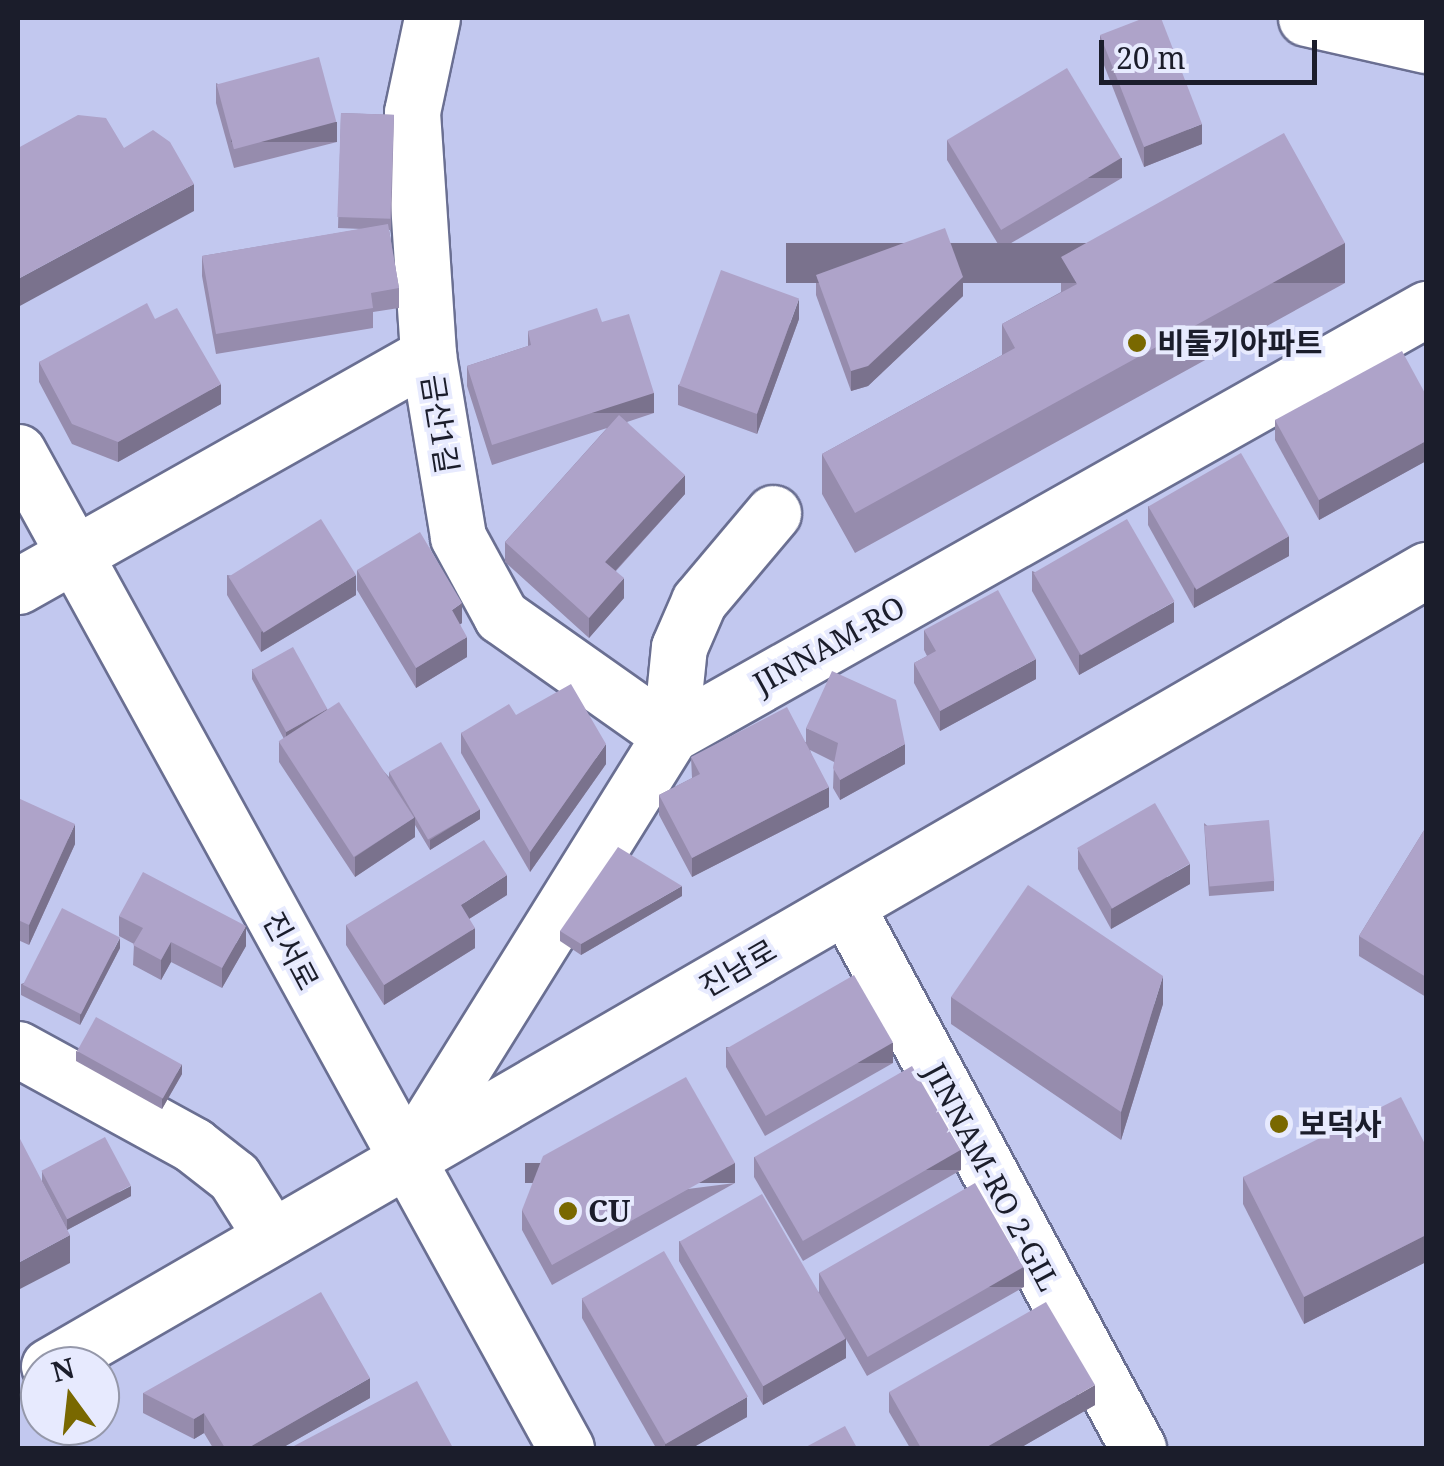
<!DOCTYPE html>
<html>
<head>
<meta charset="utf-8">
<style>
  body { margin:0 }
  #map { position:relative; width:1444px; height:1466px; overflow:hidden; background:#c2c8ef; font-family:"Noto Serif","Noto Sans KR",serif }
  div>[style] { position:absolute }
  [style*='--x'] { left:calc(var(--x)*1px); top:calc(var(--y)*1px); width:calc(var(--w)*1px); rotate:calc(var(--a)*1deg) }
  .roads { filter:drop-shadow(2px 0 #6a6f92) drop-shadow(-2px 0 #6a6f92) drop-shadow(0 2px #6a6f92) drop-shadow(0 -2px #6a6f92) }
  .minor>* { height:55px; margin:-27.5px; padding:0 27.5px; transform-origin:27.5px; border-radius:27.5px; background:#fff }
  .wall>* { inset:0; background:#968cad }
  .shaded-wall>* { inset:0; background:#7a728d; transform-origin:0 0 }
  .building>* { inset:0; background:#aea3c9; transform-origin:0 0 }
  .dots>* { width:28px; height:28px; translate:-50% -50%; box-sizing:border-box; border:5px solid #e7eafe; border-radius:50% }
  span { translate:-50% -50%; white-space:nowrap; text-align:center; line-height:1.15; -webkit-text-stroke:8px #e7eafe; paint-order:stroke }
  .poi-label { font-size:30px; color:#1b1d2b; font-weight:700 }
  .left { translate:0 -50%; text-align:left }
  .street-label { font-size:30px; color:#1b1d2b }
  .frame { position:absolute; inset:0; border:20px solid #1b1d2b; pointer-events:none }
  .north { position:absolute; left:20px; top:1346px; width:100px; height:100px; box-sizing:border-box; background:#e7eafe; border:2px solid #9598aa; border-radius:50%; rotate:345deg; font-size:28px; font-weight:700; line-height:40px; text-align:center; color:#1b1d2b }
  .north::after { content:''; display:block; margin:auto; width:35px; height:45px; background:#796800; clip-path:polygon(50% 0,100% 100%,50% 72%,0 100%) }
  .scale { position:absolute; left:1099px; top:40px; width:218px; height:45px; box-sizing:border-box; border:5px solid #1b1d2b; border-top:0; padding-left:12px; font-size:30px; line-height:35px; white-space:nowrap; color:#1b1d2b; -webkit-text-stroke:8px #e7eafe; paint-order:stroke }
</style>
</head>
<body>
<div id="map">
  <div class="roads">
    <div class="minor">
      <div style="--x:432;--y:18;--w:96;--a:102"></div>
      <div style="--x:412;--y:112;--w:244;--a:86.2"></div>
      <div style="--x:428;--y:355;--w:184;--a:80.6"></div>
      <div style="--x:458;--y:537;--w:90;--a:61.4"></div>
      <div style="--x:501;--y:616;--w:207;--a:35.2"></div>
      <div style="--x:670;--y:735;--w:88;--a:-84.2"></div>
      <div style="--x:679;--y:647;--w:50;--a:-66.5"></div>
      <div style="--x:699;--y:601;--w:115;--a:-49.9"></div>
      <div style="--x:1306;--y:18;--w:123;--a:12.7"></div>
      <div style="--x:18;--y:452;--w:1137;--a:61.18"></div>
      <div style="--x:18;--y:586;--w:471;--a:-29.4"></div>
      <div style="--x:846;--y:906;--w:616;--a:61.69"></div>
      <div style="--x:18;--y:1049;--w:200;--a:28.7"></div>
      <div style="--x:193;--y:1145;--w:52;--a:38"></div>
      <div style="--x:234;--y:1177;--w:71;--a:57.7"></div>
      <div style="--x:409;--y:1155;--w:494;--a:-58.1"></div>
      <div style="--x:670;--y:735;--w:868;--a:-29.4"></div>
      <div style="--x:49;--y:1366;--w:1591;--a:-30.03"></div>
    </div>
  </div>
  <div class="wall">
    <div style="clip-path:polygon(1100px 35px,1202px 144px,1144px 167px,1100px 55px)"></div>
    <div style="clip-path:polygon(216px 83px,337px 142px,234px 168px,216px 103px)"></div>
    <div style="clip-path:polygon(341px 113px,394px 115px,391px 230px,389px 230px,399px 288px,399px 308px,373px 312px,373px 328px,216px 354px,202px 276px,202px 256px,362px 229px,338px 228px)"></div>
    <div style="clip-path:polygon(947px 140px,1122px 178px,1001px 249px,947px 160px)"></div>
    <div style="clip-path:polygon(1061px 257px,1345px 283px,855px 553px,822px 494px,822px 454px,1002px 355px,1002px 324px,1061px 292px)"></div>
    <div style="clip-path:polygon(816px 275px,963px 296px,868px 386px,851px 391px,816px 295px)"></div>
    <div style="clip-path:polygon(155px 319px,221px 404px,118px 462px,72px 444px,39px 382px,39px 362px)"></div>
    <div style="clip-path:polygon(799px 319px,757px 434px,678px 405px,678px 385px)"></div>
    <div style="clip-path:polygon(602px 322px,654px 413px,627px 422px,685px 494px,616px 571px,624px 598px,589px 638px,505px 562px,505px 542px,607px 428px,492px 465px,467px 386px,467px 366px,528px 346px,528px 331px)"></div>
    <div style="clip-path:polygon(1426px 395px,1426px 461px,1319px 520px,1275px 440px,1275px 420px)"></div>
    <div style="clip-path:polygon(1148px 506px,1289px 556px,1194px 608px,1148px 525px)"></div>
    <div style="clip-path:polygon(357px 570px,462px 623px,460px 624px,467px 657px,416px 688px,357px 590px)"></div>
    <div style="clip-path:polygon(1032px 571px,1174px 622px,1079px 675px,1032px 591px)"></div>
    <div style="clip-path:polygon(227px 575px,356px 595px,261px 652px,227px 595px)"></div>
    <div style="clip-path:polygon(924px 630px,1036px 679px,940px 731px,914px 683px,914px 663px,927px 656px,924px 650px)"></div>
    <div style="clip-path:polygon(252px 669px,327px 709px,389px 777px,389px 772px,480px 819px,430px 850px,415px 825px,415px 837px,355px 877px,279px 762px,279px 742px,284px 739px,252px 679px)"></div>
    <div style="clip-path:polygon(516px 715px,606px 764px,530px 872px,461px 753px,461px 733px)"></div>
    <div style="clip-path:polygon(806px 728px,905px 764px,840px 800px,833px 788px,834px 762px,810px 750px,829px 807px,692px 877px,659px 815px,659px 795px,692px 778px,691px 757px,806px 742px)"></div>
    <div style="clip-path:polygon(18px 798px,75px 844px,29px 945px,18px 940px)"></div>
    <div style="clip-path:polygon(1204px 823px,1274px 881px,1274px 891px,1209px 896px)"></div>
    <div style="clip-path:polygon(1426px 827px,1426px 997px,1359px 956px,1359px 936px)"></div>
    <div style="clip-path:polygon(1078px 849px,1190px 884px,1111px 929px,1078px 869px)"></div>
    <div style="clip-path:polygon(507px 895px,469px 919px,475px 948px,384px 1005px,346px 945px,346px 925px)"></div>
    <div style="clip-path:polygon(682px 896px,581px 955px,560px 941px,560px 931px)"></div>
    <div style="clip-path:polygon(119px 916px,246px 946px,222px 988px,171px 962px,161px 980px,133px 965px,134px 944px,119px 936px)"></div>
    <div style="clip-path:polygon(120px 948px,80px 1025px,21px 995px,21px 984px)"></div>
    <div style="clip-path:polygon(951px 997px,1163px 1004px,1121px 1140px,951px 1024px)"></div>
    <div style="clip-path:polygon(726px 1047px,893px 1063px,765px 1136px,726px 1067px)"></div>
    <div style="clip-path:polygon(76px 1051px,182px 1074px,162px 1109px,76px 1061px)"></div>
    <div style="clip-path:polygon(1426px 1146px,1426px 1262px,1304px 1324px,1243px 1204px,1243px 1177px)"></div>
    <div style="clip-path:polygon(754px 1157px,961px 1170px,803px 1261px,754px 1177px)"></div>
    <div style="clip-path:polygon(42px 1171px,131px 1196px,67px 1230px,42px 1182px)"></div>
    <div style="clip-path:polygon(735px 1183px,552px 1285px,522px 1230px,522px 1210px)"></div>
    <div style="clip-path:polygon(679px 1241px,819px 1292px,819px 1273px,1024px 1287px,867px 1376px,846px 1339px,846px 1358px,763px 1405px,679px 1261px)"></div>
    <div style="clip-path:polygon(582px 1298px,747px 1417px,692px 1448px,656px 1448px,582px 1318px)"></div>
    <div style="clip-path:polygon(889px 1392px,1095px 1405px,1020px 1448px,910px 1448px,889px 1412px)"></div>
    <div style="clip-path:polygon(143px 1393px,370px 1398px,282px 1448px,213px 1448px,204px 1433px,194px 1439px,143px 1413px)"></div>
  </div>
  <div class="shaded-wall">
    <div style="left:337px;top:122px;width:20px;height:106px;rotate:90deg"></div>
    <div style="clip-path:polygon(1202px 124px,1202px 144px,1144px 167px,1144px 147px)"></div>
    <div style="left:1122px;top:158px;width:20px;height:140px;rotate:90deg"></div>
    <div style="clip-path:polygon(194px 184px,194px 211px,18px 307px,18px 279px)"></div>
    <div style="left:1345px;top:243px;width:40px;height:559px;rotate:90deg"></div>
    <div style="clip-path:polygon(963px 277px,963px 296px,868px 386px,851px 391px,851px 371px)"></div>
    <div style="clip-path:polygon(799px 299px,799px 319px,757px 434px,757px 414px)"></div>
    <div style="clip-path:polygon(221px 384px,221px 404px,118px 462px,118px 442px)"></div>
    <div style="left:654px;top:393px;width:20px;height:170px;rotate:90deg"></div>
    <div style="clip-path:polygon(1426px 441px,1426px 461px,1319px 520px,1319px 500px)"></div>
    <div style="clip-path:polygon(685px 475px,685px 494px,605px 582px,605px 562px)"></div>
    <div style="clip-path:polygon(1289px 536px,1289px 556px,1194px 608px,1194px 588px)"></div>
    <div style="clip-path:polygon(356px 575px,356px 595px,261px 652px,261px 632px)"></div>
    <div style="clip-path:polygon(624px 578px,624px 598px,589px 638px,589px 618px)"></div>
    <div style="clip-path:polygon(1174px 602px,1174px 622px,1079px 675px,1079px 655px)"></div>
    <div style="clip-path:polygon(462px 603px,462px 623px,452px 630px,452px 610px)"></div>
    <div style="clip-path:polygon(467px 637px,467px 657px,416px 688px,416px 668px)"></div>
    <div style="clip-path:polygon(1036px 659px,1036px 679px,940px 731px,940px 711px)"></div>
    <div style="clip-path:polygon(327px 709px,327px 719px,286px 743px,286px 732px)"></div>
    <div style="clip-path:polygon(606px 744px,606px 764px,530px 872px,530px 852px)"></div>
    <div style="clip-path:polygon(905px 744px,905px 764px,840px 800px,840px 780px)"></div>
    <div style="clip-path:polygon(829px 787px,829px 807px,692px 877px,692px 858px)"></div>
    <div style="clip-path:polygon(480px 809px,480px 819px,430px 850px,430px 840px)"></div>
    <div style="clip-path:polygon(415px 817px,415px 837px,355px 877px,355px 857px)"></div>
    <div style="clip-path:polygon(75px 824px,75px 844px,29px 945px,29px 925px)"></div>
    <div style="clip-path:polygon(1190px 864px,1190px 884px,1111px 929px,1111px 909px)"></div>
    <div style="clip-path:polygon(507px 875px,507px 895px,461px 924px,461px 905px)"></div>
    <div style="clip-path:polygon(682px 886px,682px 896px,581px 955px,581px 944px)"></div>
    <div style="clip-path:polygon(246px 926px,246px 946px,222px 988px,222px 968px)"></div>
    <div style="clip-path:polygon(475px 928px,475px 948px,384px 1005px,384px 985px)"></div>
    <div style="clip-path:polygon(120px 938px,120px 948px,80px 1025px,80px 1015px)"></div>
    <div style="clip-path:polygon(171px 942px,171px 962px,161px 980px,161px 960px)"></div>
    <div style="clip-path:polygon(1163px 976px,1163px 1004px,1121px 1140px,1121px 1112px)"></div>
    <div style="left:893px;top:1043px;width:20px;height:147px;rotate:90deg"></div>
    <div style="clip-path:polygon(182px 1064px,182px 1074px,162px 1109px,162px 1099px)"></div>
    <div style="left:961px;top:1150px;width:20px;height:182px;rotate:90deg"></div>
    <div style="left:735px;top:1163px;width:20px;height:210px;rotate:90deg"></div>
    <div style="clip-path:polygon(131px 1186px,131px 1196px,67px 1230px,67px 1219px)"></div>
    <div style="clip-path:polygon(70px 1235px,70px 1263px,18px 1290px,18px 1263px)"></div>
    <div style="clip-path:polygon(1426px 1235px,1426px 1262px,1304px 1324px,1304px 1297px)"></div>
    <div style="left:1024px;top:1267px;width:20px;height:180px;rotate:90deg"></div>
    <div style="clip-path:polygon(846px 1338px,846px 1358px,763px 1405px,763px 1386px)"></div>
    <div style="clip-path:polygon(370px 1378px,370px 1398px,282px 1448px,248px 1448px)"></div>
    <div style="clip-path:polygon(1095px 1385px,1095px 1405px,1020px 1448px,985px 1448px)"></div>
    <div style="clip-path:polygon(747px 1397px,747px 1417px,692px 1448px,665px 1448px,665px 1444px)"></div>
    <div style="clip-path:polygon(204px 1413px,204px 1433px,194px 1439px,194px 1419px)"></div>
  </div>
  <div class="building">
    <div style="clip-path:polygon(1144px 18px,1161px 18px,1202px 124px,1144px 147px,1100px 35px)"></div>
    <div style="left:319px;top:57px;width:67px;height:106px;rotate:75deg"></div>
    <div style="left:1067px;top:68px;width:105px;height:140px;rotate:59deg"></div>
    <div style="left:341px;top:113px;width:53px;height:104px;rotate:2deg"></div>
    <div style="clip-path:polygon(78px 115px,106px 118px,124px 148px,153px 130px,170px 142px,194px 184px,18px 279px,18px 148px)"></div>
    <div style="clip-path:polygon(1284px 133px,1345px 243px,855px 513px,822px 454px,1015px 348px,1002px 324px,1077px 284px,1061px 257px)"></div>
    <div style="clip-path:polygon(388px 224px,399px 288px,371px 293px,373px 308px,216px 334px,202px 256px)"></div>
    <div style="clip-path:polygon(945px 228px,963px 277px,868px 366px,851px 371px,816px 275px)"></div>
    <div style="left:721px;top:270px;width:83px;height:123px;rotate:20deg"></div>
    <div style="clip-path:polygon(147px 303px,155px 319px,177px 308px,221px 384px,118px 442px,72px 424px,39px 362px)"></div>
    <div style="clip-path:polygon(597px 308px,602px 322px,629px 314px,654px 393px,492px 445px,467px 366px,531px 345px,528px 331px)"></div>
    <div style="clip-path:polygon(1402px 351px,1426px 395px,1426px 441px,1319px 500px,1275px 420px)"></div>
    <div style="clip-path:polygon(619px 415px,685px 475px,605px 562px,624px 578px,589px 618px,505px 542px)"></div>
    <div style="left:1241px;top:453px;width:96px;height:107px;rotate:60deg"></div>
    <div style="left:321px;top:519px;width:66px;height:109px;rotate:58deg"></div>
    <div style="left:1127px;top:519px;width:95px;height:108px;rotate:60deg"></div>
    <div style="clip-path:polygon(420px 532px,462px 603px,452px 610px,467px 637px,416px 668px,357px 570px)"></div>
    <div style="clip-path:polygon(998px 590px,1036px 659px,940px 711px,914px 663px,936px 651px,924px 630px)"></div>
    <div style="left:293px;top:647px;width:71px;height:47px;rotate:61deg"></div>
    <div style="clip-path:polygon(832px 671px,896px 700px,905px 744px,840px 780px,833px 768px,838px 743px,806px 728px)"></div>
    <div style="clip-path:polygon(571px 684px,606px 744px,530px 852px,461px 733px,509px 704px,516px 715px)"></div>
    <div style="left:339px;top:702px;width:138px;height:72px;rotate:57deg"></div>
    <div style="clip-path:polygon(787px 707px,829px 787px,692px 858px,659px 795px,700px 774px,691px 757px)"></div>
    <div style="left:441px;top:742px;width:78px;height:60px;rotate:60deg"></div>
    <div style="clip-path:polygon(18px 798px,75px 824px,29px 925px,18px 920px)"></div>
    <div style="left:1155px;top:803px;width:70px;height:90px;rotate:60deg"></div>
    <div style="left:1269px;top:820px;width:61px;height:65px;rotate:85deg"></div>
    <div style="clip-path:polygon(1426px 827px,1426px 977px,1359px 936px)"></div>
    <div style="clip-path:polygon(484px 840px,507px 875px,461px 905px,475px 928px,384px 985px,346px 925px)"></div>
    <div style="clip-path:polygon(618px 847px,682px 886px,581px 944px,560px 931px)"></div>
    <div style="clip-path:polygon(143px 872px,246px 926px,222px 968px,171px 942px,161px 960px,133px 945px,143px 928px,119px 916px)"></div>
    <div style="clip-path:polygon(1028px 885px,1163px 976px,1121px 1112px,951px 997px)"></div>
    <div style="left:62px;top:908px;width:65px;height:86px;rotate:27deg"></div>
    <div style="left:854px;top:975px;width:78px;height:147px;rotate:60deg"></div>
    <div style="left:96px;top:1017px;width:98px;height:39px;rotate:29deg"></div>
    <div style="left:912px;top:1066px;width:97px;height:182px;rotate:60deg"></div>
    <div style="clip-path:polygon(686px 1077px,735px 1163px,552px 1265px,522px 1210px,543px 1156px)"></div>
    <div style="clip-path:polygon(1401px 1097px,1426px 1146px,1426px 1235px,1304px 1297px,1243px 1177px)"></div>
    <div style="clip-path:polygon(18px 1135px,70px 1235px,18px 1263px)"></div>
    <div style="left:105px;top:1137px;width:55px;height:72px;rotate:62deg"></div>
    <div style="left:975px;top:1183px;width:97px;height:180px;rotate:60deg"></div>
    <div style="left:762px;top:1194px;width:167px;height:95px;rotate:60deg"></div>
    <div style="left:664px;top:1251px;width:168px;height:95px;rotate:60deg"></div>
    <div style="clip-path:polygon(321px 1292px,370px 1378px,248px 1448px,225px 1448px,204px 1413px,194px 1419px,143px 1393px)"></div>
    <div style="clip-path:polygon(1046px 1302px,1095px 1385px,985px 1448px,921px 1448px,889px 1392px)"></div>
    <div style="clip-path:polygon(417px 1381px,453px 1448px,293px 1448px,292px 1447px)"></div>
    <div style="clip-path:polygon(845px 1426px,857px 1448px,804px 1448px)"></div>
  </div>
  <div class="dots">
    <div style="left:1137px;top:343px;background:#796800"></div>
    <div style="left:1279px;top:1124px;background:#796800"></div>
    <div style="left:568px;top:1211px;background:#796800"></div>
  </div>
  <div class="poi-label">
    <span class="left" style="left:1157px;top:343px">비둘기아파트</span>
    <span class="left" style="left:1299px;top:1124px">보덕사</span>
    <span class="left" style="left:588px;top:1211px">CU</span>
  </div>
  <div class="street-label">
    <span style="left:440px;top:424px;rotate:81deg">금산1길</span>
    <span style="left:829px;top:645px;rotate:-29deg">JINNAM-RO</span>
    <span style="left:291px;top:951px;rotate:62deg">진서로</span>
    <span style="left:738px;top:968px;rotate:-30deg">진남로</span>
    <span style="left:992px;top:1177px;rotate:62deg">JINNAM-RO 2-GIL</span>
  </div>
  <div class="frame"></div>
  <div class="north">N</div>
  <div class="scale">20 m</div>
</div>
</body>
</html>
